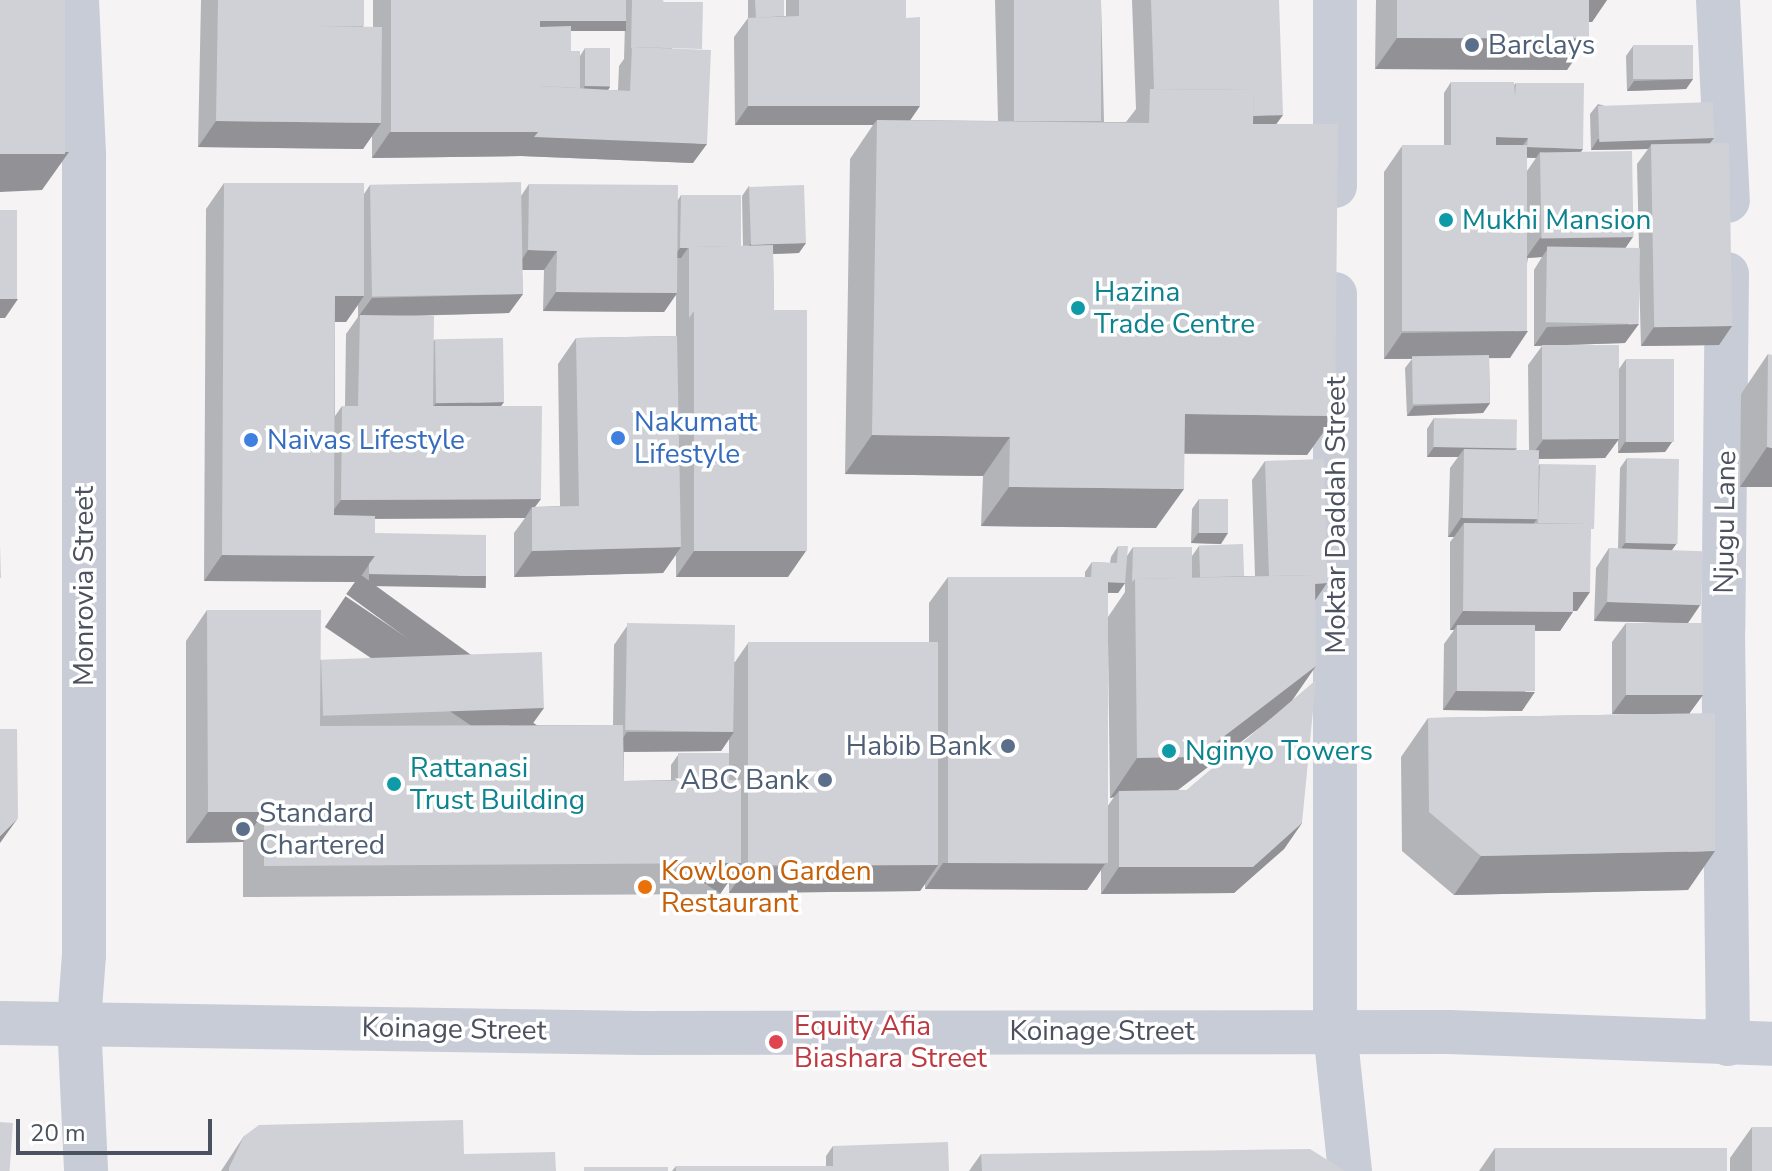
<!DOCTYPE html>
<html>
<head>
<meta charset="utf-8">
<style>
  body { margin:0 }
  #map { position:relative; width:1772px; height:1171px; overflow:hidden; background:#f5f3f3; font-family:"Nunito Sans",sans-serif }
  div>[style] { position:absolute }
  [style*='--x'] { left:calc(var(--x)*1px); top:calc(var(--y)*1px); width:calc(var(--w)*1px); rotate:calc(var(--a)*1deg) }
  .minor>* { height:44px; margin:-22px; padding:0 22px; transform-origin:22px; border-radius:22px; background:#c8ccd6 }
  .wall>* { inset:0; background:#b3b4b8 }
  .shaded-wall>* { inset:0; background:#929296; transform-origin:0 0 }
  .building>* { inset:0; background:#d0d1d6; transform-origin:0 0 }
  .dots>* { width:22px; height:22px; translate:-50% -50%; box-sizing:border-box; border:4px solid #fff; border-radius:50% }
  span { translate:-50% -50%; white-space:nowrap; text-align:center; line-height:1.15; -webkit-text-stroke:7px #fff; paint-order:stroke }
  .service-label { font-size:28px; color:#4e5e75 }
  .left { translate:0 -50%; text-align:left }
  .right { translate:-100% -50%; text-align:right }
  .culture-label { font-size:28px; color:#0d838f }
  .shop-label { font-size:28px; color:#366cbe }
  .street-label { font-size:28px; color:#4b525f }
  .food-label { font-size:28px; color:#c56008 }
  .health-label { font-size:28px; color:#be3a42 }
  .scale { position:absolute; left:16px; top:1119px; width:196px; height:36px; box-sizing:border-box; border:4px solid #4b525f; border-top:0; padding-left:10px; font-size:24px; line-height:28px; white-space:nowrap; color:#4b525f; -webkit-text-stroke:6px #fff; paint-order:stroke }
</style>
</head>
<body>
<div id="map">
  <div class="minor">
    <div style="--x:77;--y:0;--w:156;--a:87.4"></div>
    <div style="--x:84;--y:156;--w:799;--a:90"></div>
    <div style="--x:84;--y:955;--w:66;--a:94.3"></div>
    <div style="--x:79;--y:1021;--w:150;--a:87.3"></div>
    <div style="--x:1335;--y:0;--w:186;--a:90"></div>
    <div style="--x:1718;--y:0;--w:201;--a:87.2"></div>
    <div style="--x:1727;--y:274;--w:356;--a:90.6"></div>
    <div style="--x:1723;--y:630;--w:414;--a:89.3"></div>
    <div style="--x:1335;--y:294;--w:737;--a:90"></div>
    <div style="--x:1335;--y:1031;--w:141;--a:83.9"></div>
    <div style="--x:0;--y:1023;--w:643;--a:0.89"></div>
    <div style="--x:643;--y:1033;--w:806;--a:-0.07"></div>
    <div style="--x:1449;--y:1032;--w:323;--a:2.1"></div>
  </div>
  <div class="wall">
    <div style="clip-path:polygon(evenodd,201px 0,364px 0,363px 27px,373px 27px,373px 0,663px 0,693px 163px,521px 156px,372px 158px,372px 136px,363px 149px,198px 147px,201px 0,625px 23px,624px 59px,619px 66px,618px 90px,608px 90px,610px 87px,585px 48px,580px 56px,571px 51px,571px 31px,619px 31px,625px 23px)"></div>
    <div style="clip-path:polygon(748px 0,784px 0,784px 16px,786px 16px,786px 0,906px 0,906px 18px,910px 120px,998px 121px,995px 0,1101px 0,1104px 122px,1126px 122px,1136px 109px,1132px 0,1279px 0,1276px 124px,1335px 416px,1307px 455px,1184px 454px,1156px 528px,981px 526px,983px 476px,845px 474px,850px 159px,873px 125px,735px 125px,734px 37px,748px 18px)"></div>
    <div style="clip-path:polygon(1376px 0,1607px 0,1592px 22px,1589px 22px,1567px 70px,1375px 69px)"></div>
    <div style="clip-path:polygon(1633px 46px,1693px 79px,1686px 89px,1627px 91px,1626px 56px)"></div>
    <div style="clip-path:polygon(evenodd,1451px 82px,1514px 85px,1516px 83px,1581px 152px,1625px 249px,1639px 248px,1637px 164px,1648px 149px,1591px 150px,1590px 114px,1598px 104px,1714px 138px,1710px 143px,1732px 326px,1719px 345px,1641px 346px,1639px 273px,1625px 343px,1534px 346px,1534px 270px,1542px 257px,1528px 258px,1510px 358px,1489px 358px,1490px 403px,1483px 413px,1407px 416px,1405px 368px,1412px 359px,1384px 359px,1384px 172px,1402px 146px,1444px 146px,1444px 93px,1451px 82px,1527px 158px,1536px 158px,1527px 171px,1527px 158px)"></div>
    <div style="clip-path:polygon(evenodd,224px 183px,364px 194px,370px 185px,521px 196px,529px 184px,678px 200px,681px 195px,741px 246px,743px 246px,742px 196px,749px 186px,799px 253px,773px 254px,774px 311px,788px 577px,676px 577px,676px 555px,663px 573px,514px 577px,514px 533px,525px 518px,375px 519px,375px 533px,478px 586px,362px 584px,362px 574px,357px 582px,204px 581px,206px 209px,224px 183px,522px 270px,544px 270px,543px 311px,664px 312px,676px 295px,676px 336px,576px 338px,558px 364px,560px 506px,535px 507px,435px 339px,434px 341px,409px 316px,509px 313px,523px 294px,522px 270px,224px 183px,358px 305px,358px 317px,346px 334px,345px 406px,342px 406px,335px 416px,335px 322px,346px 322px,358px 305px)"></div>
    <div style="clip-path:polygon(1542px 346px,1619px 369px,1626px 359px,1672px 442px,1665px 452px,1618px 453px,1618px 440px,1605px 458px,1539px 459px,1538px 466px,1540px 464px,1591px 533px,1577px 611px,1573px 611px,1560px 631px,1535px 631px,1522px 711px,1443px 710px,1444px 644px,1454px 630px,1450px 630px,1450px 542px,1454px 537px,1448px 537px,1450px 468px,1458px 457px,1427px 457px,1427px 429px,1434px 418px,1515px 450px,1529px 450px,1528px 365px)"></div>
    <div style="clip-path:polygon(1768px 354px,1772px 487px,1740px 487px,1741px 394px)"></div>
    <div style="clip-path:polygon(1627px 458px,1672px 551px,1688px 623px,1690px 713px,1688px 890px,1454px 895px,1402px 851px,1401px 757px,1428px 718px,1658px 714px,1612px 714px,1612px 642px,1626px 623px,1679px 623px,1594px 621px,1596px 568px,1609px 548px,1618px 549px,1620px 468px)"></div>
    <div style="clip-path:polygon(evenodd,1265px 461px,1327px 583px,1315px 600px,1292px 701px,1302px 823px,1284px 849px,1234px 893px,1101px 894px,1101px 870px,1087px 890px,925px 889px,925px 884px,920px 891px,729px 893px,729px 881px,720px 894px,243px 897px,243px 842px,186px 843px,186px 641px,207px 610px,321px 660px,532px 725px,613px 725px,614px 645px,627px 626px,735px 662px,748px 643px,929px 642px,929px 603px,948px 577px,1085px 577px,1085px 572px,1092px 562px,1110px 563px,1111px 557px,1118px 546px,1127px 556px,1133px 547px,1192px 556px,1199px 546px,1244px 576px,1255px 576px,1252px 480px,1265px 461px,1125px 583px,1125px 592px,1108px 617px,1108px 593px,1118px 593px,1125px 583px,1265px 461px,1108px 640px,1110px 798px,1114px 797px,1105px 810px,1108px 640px,1265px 461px,1267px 722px,1187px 790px,1178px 790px,1267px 722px,1265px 461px,729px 739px,729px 780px,678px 755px,671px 765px,671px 780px,624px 781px,624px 752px,721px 751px,729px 739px)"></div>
    <div style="clip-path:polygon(1199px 499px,1221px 544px,1191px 543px,1192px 509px)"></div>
    <div style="clip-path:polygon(1752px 1127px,1772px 1171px,1730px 1171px,1730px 1158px)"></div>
    <div style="clip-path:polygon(244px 1136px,464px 1154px,556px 1171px,221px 1171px)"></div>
    <div style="clip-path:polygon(833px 1146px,949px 1171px,672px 1171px,676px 1166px,826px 1166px,826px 1156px)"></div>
    <div style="clip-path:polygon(1495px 1148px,1727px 1171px,1479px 1171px)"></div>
    <div style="clip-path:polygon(981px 1154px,1345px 1171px,969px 1171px)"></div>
  </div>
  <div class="shaded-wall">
    <div style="clip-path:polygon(1583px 0,1607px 0,1592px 22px,1568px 22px)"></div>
    <div style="left:535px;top:21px;width:91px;height:10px"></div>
    <div style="clip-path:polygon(1397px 38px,1589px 39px,1567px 70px,1375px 69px)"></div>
    <div style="clip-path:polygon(1693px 79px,1686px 89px,1627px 91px,1634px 81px)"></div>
    <div style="clip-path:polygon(585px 86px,610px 87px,603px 97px,579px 95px)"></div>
    <div style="clip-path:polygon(748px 106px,920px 106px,907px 125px,877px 120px,873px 125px,735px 125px)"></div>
    <div style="clip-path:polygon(1283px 115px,1264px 141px,1246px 116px)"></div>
    <div style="clip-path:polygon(216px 121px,381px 123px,363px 149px,198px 147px)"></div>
    <div style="clip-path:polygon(539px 131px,707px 144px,693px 163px,521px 156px,372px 158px,390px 132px)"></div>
    <div style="clip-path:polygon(1496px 137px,1528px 138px,1521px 148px,1489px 147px)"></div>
    <div style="clip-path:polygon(1714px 138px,1706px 148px,1651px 145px,1648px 149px,1591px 150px,1598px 139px)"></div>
    <div style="clip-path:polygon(1527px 147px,1583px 149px,1576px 159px,1540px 152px,1536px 158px,1520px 157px)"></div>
    <div style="clip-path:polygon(69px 152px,42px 190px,0 192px,0 154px)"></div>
    <div style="clip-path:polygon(1633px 237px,1620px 256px,1547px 250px,1542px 257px,1526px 258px,1540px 238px)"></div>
    <div style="clip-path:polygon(806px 243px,799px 253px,743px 255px,750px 244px)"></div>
    <div style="clip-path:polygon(680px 248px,688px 248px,681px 258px,673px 258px)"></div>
    <div style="clip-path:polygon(528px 250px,557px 251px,544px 270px,515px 270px)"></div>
    <div style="clip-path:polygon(556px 292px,677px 293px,664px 312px,543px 311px)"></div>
    <div style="clip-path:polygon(523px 294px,509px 313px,360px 317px,360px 315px,358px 317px,372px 298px)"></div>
    <div style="clip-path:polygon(335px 296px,364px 296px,346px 322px,317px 322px)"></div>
    <div style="clip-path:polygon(0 299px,18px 299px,5px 318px,0 318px)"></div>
    <div style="clip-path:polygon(1639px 324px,1625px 343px,1534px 346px,1547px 327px)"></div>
    <div style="clip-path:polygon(1732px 326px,1719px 345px,1641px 346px,1654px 327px)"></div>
    <div style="clip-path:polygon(1528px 331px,1510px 358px,1384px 359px,1402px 333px)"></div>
    <div style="clip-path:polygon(504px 402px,497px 412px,429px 413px,436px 403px)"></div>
    <div style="clip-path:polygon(1490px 403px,1483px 413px,1407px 416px,1414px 406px)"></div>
    <div style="clip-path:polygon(1185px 414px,1335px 416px,1307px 455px,1158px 453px)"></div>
    <div style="clip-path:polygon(872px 435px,1010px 437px,983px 476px,845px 474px)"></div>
    <div style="clip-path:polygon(1619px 439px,1605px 458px,1529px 459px,1543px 440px)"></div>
    <div style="clip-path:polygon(1625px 442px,1672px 442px,1665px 452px,1618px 453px)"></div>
    <div style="clip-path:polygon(1434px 447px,1517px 448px,1509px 458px,1464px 449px,1458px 457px,1427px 457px)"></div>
    <div style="clip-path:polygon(1767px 447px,1772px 448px,1772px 487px,1740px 487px)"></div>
    <div style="clip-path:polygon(1009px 487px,1184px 489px,1156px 528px,981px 526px)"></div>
    <div style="clip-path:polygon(541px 499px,532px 511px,532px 507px,525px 518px,327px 519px,341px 500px)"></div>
    <div style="clip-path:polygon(1461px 518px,1537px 519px,1523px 538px,1464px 523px,1454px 537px,1448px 537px)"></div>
    <div style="clip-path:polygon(1198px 533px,1228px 533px,1221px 544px,1191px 543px)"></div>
    <div style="clip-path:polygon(1625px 543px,1677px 543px,1670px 553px,1618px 553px)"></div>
    <div style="clip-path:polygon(681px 547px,663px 573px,514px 577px,532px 551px)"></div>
    <div style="clip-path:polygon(694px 551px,806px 551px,788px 577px,676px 577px)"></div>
    <div style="clip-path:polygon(222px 555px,375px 556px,357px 582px,204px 581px)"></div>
    <div style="left:369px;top:574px;width:117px;height:12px;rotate:1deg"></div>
    <div style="clip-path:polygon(1091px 582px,1125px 583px,1118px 593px,1084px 592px)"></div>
    <div style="clip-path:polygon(1327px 583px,1314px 602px,1269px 585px)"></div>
    <div style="clip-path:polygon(1573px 592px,1590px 592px,1577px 611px,1560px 611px)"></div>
    <div style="clip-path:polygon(1607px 602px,1701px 604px,1688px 623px,1594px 621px)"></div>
    <div style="clip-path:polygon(1463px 611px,1573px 612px,1560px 631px,1457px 630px,1457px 625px,1454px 630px,1450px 630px)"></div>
    <div style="clip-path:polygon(1316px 666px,1289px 705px,1170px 796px,1119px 791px,1114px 797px,1110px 798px,1137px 758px)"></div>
    <div style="clip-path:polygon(1456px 691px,1535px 692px,1522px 711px,1443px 710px)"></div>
    <div style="clip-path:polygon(1626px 695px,1703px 695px,1689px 714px,1612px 714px)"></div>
    <div style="left:544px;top:708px;width:24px;height:227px;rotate:126deg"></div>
    <div style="clip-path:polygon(627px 732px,734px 732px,721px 751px,613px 752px)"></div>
    <div style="clip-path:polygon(208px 812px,264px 812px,243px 842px,186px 843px)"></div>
    <div style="clip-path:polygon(18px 818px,0 843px,0 836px)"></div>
    <div style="clip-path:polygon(1302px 823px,1284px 849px,1234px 893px,1101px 894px,1119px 867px)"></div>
    <div style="clip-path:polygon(1715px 851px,1688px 890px,1454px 895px,1481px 856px)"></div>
    <div style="left:741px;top:863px;width:37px;height:477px;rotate:124deg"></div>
    <div style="clip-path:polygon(943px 863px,1105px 864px,1087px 890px,925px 889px)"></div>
    <div style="clip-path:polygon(938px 865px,920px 891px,729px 893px,747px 867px)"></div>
  </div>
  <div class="building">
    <div style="left:0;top:0;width:65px;height:154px"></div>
    <div style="clip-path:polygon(218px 0,318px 0,318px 26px,382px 27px,381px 123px,216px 121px)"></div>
    <div style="left:318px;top:0;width:46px;height:26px"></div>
    <div style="left:391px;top:0;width:149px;height:132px"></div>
    <div style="left:540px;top:0;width:86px;height:21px"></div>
    <div style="clip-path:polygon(632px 0,663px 0,663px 2px,703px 2px,702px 49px,632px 47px,631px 49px)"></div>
    <div style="clip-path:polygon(755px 0,784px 0,784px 16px,756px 18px)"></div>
    <div style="clip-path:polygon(799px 0,906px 0,906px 18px,920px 17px,920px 106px,748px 106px,748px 18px,799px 16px)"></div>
    <div style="left:1014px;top:0;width:87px;height:121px"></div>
    <div style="clip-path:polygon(1151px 0,1279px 0,1283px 115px,1253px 116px,1254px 90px,1154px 89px)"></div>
    <div style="left:1397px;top:0;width:192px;height:38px"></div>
    <div style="clip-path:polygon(571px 26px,571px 51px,580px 51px,580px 88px,539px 86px,539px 27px)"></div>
    <div style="left:1693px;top:45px;width:34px;height:60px;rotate:90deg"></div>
    <div style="clip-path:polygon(632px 47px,711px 50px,707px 144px,534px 137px,539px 131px,539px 86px,630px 91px)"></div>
    <div style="left:585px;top:48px;width:25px;height:38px"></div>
    <div style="clip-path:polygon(1451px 82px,1514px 82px,1515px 96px,1516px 83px,1584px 83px,1583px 149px,1527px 147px,1528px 138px,1496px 137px,1496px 145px,1451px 146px)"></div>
    <div style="clip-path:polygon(1150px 89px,1254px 90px,1253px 124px,1338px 124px,1335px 416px,1185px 414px,1184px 489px,1009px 487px,1010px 437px,872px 435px,877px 120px,1149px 123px)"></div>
    <div style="left:1713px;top:102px;width:36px;height:115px;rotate:88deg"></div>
    <div style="left:1729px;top:143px;width:183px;height:78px;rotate:89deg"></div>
    <div style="left:1527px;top:145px;width:186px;height:125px;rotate:90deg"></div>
    <div style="left:1632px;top:151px;width:86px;height:92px;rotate:89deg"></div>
    <div style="left:521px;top:182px;width:112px;height:151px;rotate:89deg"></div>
    <div style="clip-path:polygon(224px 183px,364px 183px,364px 296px,335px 296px,334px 515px,375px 516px,375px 556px,222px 555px)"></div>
    <div style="clip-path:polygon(529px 184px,678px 185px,677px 293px,556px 292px,557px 251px,528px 250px)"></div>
    <div style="left:804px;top:185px;width:58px;height:55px;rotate:88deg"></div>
    <div style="clip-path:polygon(681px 195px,741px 195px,741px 246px,689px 247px,689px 248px,680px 248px)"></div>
    <div style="left:0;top:210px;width:17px;height:89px"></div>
    <div style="clip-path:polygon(773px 245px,774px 311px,694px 311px,689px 318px,689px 247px)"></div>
    <div style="left:1640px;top:248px;width:76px;height:93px;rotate:91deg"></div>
    <div style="left:807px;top:310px;width:241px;height:113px;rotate:90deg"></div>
    <div style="clip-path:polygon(360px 315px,434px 316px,433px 406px,542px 406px,541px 499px,341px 500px,342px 406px,358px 406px)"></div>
    <div style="clip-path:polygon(677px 336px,681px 547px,532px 551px,532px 507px,579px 506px,576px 338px)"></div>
    <div style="left:503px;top:338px;width:64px;height:68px;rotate:89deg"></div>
    <div style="left:1619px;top:345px;width:94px;height:77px;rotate:90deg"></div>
    <div style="clip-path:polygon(1768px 354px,1772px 355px,1772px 448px,1767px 447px)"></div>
    <div style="left:1489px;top:355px;width:48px;height:77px;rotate:89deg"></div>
    <div style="left:1626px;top:359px;width:48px;height:83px"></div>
    <div style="left:1434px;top:418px;width:83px;height:29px;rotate:1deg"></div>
    <div style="left:1464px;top:449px;width:75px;height:69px;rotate:1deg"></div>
    <div style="left:1627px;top:458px;width:52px;height:85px;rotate:1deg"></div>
    <div style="clip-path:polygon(1324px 459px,1327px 583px,1315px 584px,1315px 575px,1269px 576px,1265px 461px)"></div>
    <div style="clip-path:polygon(1540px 464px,1596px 465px,1594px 529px,1591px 529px,1591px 524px,1538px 523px)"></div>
    <div style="left:1199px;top:499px;width:29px;height:34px"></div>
    <div style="clip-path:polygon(1464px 523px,1591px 524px,1590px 592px,1573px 592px,1573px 612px,1463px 611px)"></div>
    <div style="clip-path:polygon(375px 533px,486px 535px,486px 576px,369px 574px,369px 564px,375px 556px)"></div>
    <div style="clip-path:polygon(0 544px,1px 578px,0 578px)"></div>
    <div style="left:1243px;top:544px;width:32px;height:44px;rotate:88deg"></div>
    <div style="clip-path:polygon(1118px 546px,1128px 546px,1125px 583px,1108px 582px,1108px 578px,1091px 577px,1092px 562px,1117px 563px)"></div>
    <div style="clip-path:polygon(1133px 547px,1192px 547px,1192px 578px,1135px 579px,1132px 582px)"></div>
    <div style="left:1609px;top:548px;width:94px;height:54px;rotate:2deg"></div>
    <div style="clip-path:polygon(1315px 575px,1316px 666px,1197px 757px,1137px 758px,1135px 579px)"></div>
    <div style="left:948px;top:577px;width:160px;height:286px"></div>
    <div style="clip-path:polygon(207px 610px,321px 610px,320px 726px,623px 725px,624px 781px,741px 780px,741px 863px,264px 866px,264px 812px,208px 812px)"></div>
    <div style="left:1626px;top:623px;width:77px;height:72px"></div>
    <div style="left:735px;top:625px;width:107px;height:108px;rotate:91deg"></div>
    <div style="left:1457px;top:625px;width:78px;height:66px"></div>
    <div style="left:938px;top:642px;width:223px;height:190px;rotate:90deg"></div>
    <div style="left:542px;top:652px;width:56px;height:221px;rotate:88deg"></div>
    <div style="clip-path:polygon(1316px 680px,1302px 823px,1253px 867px,1119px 867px,1119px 791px,1187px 790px)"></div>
    <div style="clip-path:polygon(1715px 713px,1715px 851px,1481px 856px,1429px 812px,1428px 718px)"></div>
    <div style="clip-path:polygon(0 729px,17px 729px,18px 818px,0 836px)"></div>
    <div style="left:729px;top:753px;width:27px;height:51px;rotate:90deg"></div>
    <div style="clip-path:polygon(463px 1120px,464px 1154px,555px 1152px,556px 1171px,229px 1171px,229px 1168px,244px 1136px,259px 1125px)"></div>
    <div style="left:0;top:1122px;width:13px;height:49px;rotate:4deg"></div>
    <div style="left:1752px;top:1127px;width:20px;height:44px"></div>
    <div style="clip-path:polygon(948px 1142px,949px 1171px,934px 1171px,934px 1166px,833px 1166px,833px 1146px)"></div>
    <div style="left:1495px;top:1148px;width:232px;height:23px"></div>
    <div style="clip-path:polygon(1310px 1149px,1345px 1171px,982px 1171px,981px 1154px)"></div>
    <div style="left:676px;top:1166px;width:258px;height:5px"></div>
    <div style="left:584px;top:1167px;width:84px;height:4px"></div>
  </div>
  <div class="dots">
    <div style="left:1472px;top:45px;background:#5c6f8a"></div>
    <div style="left:1446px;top:220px;background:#0f9aa8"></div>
    <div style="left:1078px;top:308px;background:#0f9aa8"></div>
    <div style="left:618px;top:438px;background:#3f7fe0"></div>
    <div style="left:251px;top:440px;background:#3f7fe0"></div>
    <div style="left:1008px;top:746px;background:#5c6f8a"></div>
    <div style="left:1169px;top:751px;background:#0f9aa8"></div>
    <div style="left:825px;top:780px;background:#5c6f8a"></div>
    <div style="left:394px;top:784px;background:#0f9aa8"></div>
    <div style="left:243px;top:829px;background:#5c6f8a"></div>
    <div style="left:645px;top:887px;background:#e8710a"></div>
    <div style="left:776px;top:1042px;background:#e0444e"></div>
  </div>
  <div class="service-label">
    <span class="left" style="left:1488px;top:45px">Barclays</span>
    <span class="right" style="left:992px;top:746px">Habib Bank</span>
    <span class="right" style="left:809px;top:780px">ABC Bank</span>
    <span class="left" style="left:259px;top:829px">Standard<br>Chartered</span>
  </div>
  <div class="culture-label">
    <span class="left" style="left:1462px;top:220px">Mukhi Mansion</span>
    <span class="left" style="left:1094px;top:308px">Hazina<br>Trade Centre</span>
    <span class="left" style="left:1185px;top:751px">Nginyo Towers</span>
    <span class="left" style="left:410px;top:784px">Rattanasi<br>Trust Building</span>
  </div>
  <div class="shop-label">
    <span class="left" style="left:634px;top:438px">Nakumatt<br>Lifestyle</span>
    <span class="left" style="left:267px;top:440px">Naivas Lifestyle</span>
  </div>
  <div class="street-label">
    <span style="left:1336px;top:515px;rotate:-90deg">Moktar Daddah Street</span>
    <span style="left:1725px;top:522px;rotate:-89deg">Njugu Lane</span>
    <span style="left:84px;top:586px;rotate:-90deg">Monrovia Street</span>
    <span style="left:454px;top:1029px;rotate:1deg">Koinage Street</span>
    <span style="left:1102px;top:1031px">Koinage Street</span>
  </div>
  <div class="food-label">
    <span class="left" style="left:661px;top:887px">Kowloon Garden<br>Restaurant</span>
  </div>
  <div class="health-label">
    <span class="left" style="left:794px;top:1042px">Equity Afia<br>Biashara Street</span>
  </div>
  <div class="scale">20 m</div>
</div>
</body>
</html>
